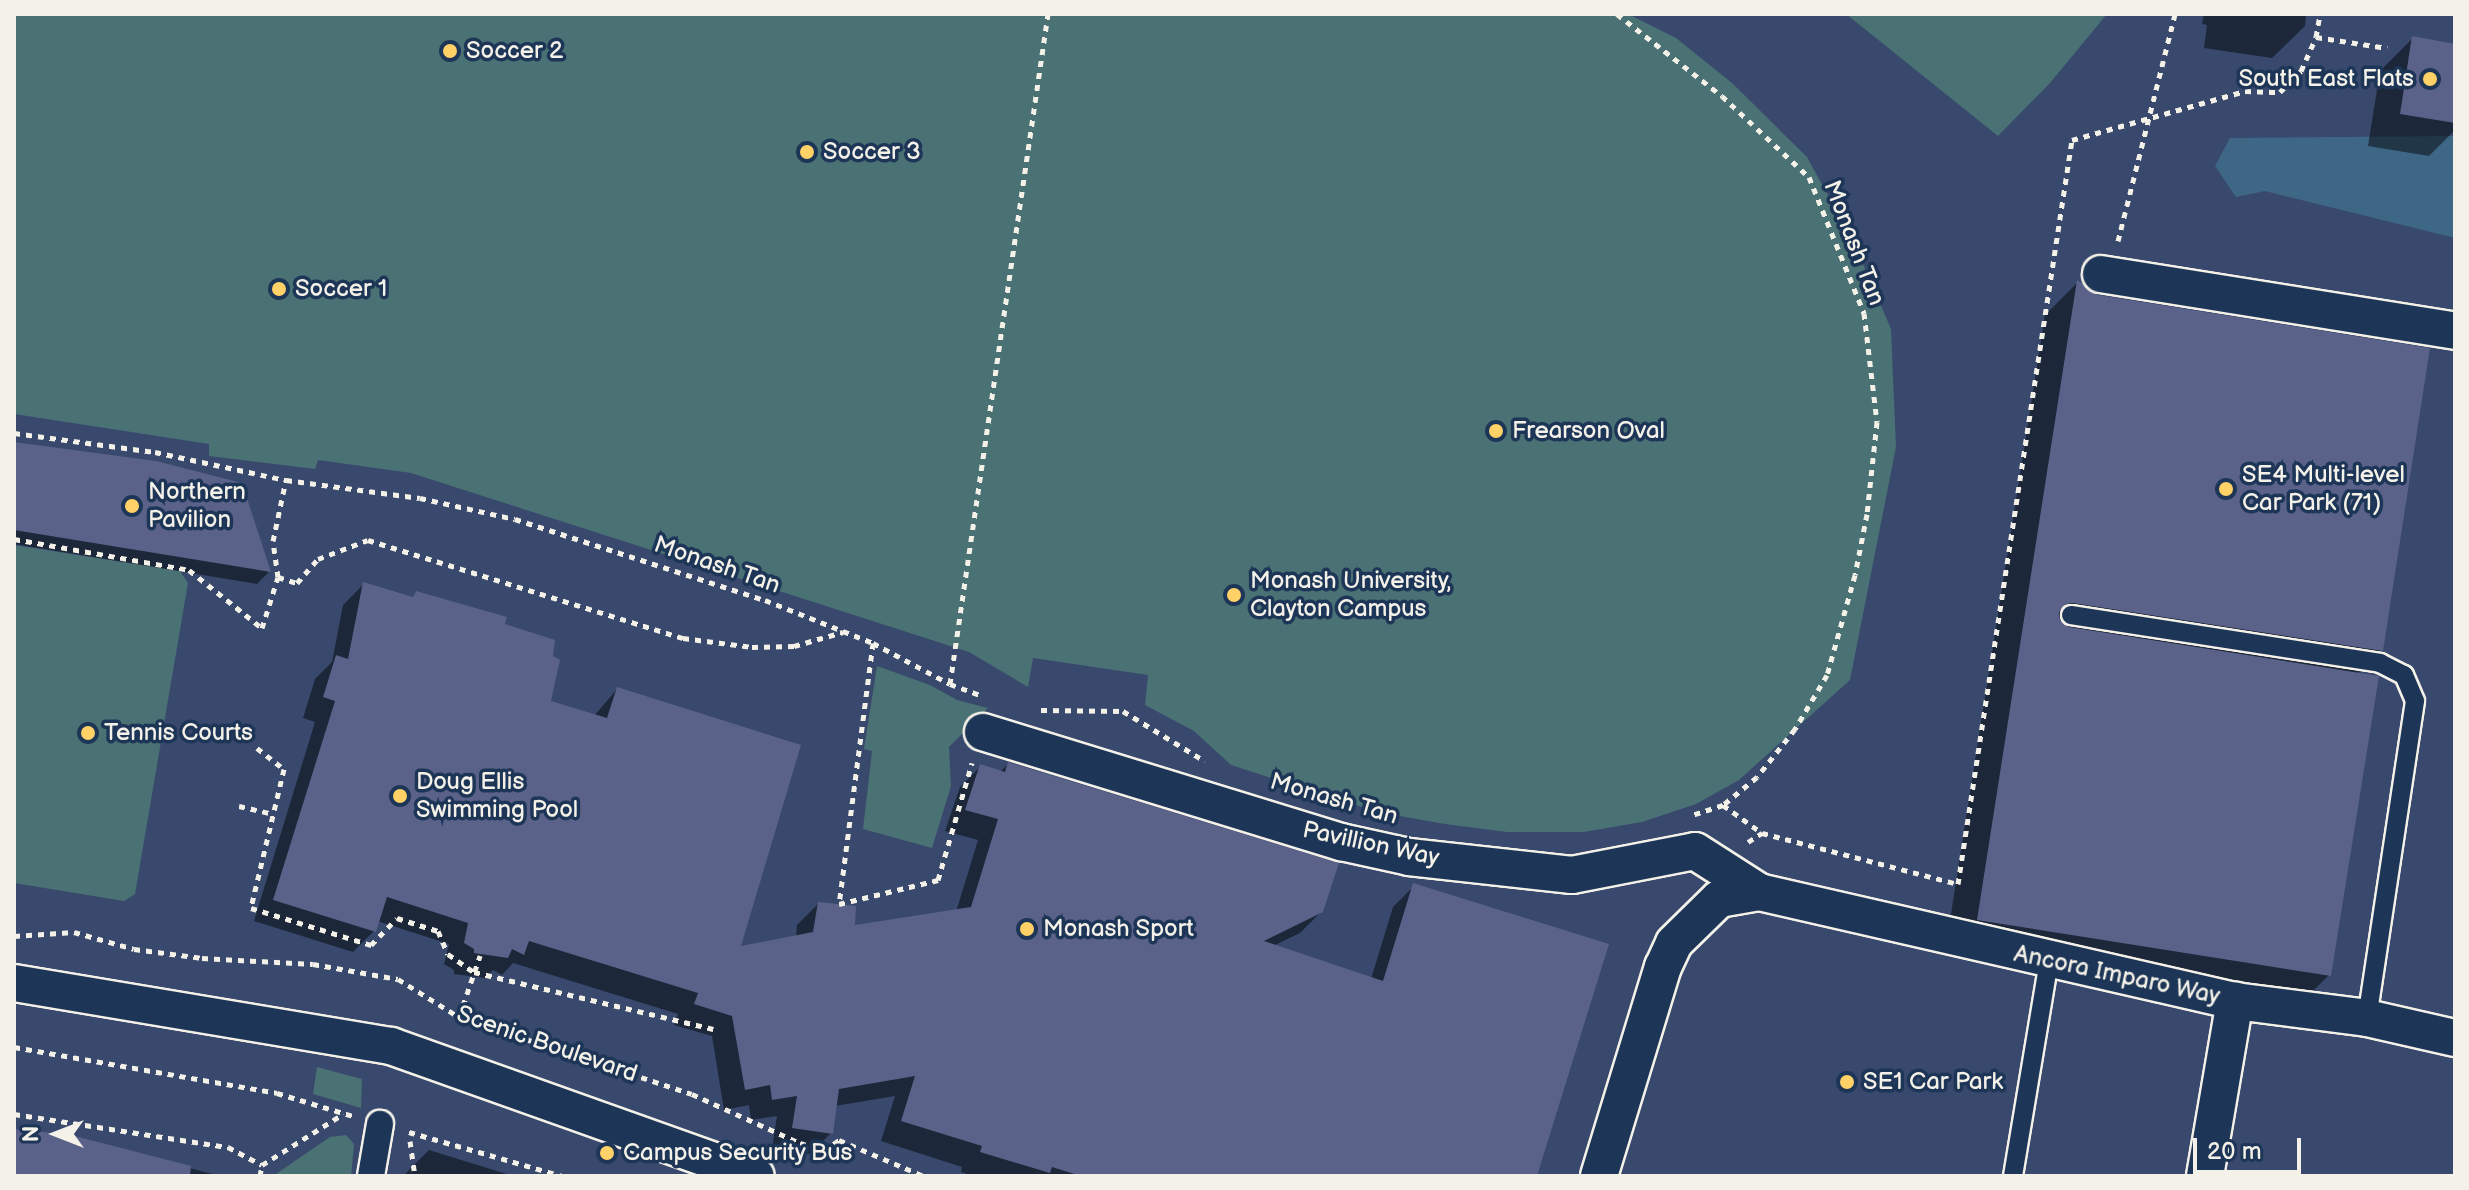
<!DOCTYPE html>
<html>
<head>
<meta charset="utf-8">
<style>
  body { margin:0 }
  #map { position:relative; width:2469px; height:1190px; overflow:hidden; background:#293e61; font-family:"Balsamiq Sans",sans-serif }
  div>[style] { position:absolute }
  [style*='--x'] { left:calc(var(--x)*1px); top:calc(var(--y)*1px); width:calc(var(--w)*1px); rotate:calc(var(--a)*1deg) }
  .built>* { inset:0; background:#38496d; transform-origin:0 0 }
  .green>* { inset:0; background:#4a7174 }
  .water>* { inset:0; background:#3e6786 }
  .shadow>* { inset:0; background:#0007 }
  .building>* { inset:0; background:#5b6289 }
  .path>* { height:5px; margin-top:-2.5px; transform-origin:0; background:repeating-linear-gradient(90deg,#f4f1e8 0 6px,transparent 0 12px) }
  .roads { filter:drop-shadow(2px 0 #f4f1e8) drop-shadow(-2px 0 #f4f1e8) drop-shadow(0 2px #f4f1e8) drop-shadow(0 -2px #f4f1e8) }
  .service>* { height:18px; margin:-9px; padding:0 9px; transform-origin:9px; border-radius:9px; background:#1d3557 }
  .pedestrian>* { height:26px; margin:-13px; padding:0 13px; transform-origin:13px; border-radius:13px; background:#1d3557 }
  .minor>* { height:36px; margin:-18px; padding:0 18px; transform-origin:18px; border-radius:18px; background:#1d3557 }
  .dots>* { width:22px; height:22px; translate:-50% -50%; box-sizing:border-box; border:4px solid #1d3557; border-radius:50% }
  span { translate:-50% -50%; white-space:nowrap; text-align:center; line-height:1.15; -webkit-text-stroke:7px #1d3557; paint-order:stroke }
  .poi-label { font-size:24px; color:#f4f1e8 }
  .left { translate:0 -50%; text-align:left }
  .right { translate:-100% -50%; text-align:right }
  .street-label { font-size:24px; color:#f4f1e8 }
  .frame { position:absolute; inset:0; border:16px solid #f4f1e8; pointer-events:none }
  .north { position:absolute; left:16px; top:1094px; width:80px; height:80px; -webkit-text-stroke:6px #1d3557; paint-order:stroke; rotate:270deg; font-size:22px; font-weight:700; line-height:32px; text-align:center; color:#f4f1e8 }
  .north::after { content:''; display:block; margin:auto; width:28px; height:36px; background:#f4f1e8; clip-path:polygon(50% 0,100% 100%,50% 72%,0 100%) }
  .scale { position:absolute; left:2193px; top:1138px; width:108px; height:36px; box-sizing:border-box; border:4px solid #f4f1e8; border-top:0; padding-left:10px; font-size:24px; line-height:28px; white-space:nowrap; color:#f4f1e8; -webkit-text-stroke:6px #1d3557; paint-order:stroke }
</style>
</head>
<body>
<div id="map">
  <div class="built">
    <div style="left:14px;top:14px;width:2441px;height:1162px"></div>
  </div>
  <div class="green">
    <div style="clip-path:polygon(14px 14px,1628px 14px,1676px 38px,1732px 83px,1807px 157px,1854px 243px,1891px 329px,1896px 447px,1850px 680px,1739px 780px,1696px 804px,1642px 822px,1584px 832px,1507px 832px,1445px 824px,1377px 812px,1231px 765px,1194px 731px,1145px 705px,1148px 675px,1033px 658px,1028px 687px,969px 652px,411px 473px,318px 460px,315px 469px,209px 456px,209px 444px,14px 414px)"></div>
    <div style="clip-path:polygon(1846px 14px,2107px 14px,2050px 83px,1998px 136px)"></div>
    <div style="clip-path:polygon(14px 545px,180px 571px,188px 583px,135px 894px,124px 901px,14px 883px)"></div>
    <div style="clip-path:polygon(877px 666px,930px 685px,957px 700px,988px 708px,949px 747px,951px 786px,932px 848px,863px 829px,872px 751px,864px 749px)"></div>
    <div style="clip-path:polygon(317px 1067px,362px 1079px,361px 1108px,313px 1094px)"></div>
    <div style="clip-path:polygon(346px 1135px,354px 1144px,351px 1176px,273px 1176px,330px 1137px)"></div>
  </div>
  <div class="water">
    <div style="clip-path:polygon(2455px 136px,2455px 238px,2265px 191px,2236px 197px,2215px 166px,2230px 138px)"></div>
  </div>
  <div class="shadow">
    <div style="clip-path:polygon(2204px 14px,2306px 14px,2305px 26px,2272px 58px,2204px 48px,2207px 25px,2202px 24px)"></div>
    <div style="clip-path:polygon(2412px 39px,2455px 46px,2455px 130px,2429px 156px,2368px 146px,2380px 71px)"></div>
    <div style="clip-path:polygon(2077px 283px,2381px 650px,2357px 674px,2329px 975px,2296px 1008px,1945px 952px,2045px 315px)"></div>
    <div style="clip-path:polygon(14px 444px,269px 572px,257px 584px,14px 544px)"></div>
    <div style="clip-path:polygon(364px 584px,411px 599px,417px 593px,503px 625px,548px 702px,594px 716px,617px 689px,738px 948px,796px 938px,797px 925px,818px 904px,853px 928px,956px 912px,978px 840px,945px 831px,960px 787px,981px 766px,1000px 772px,1008px 764px,1322px 911px,1300px 933px,1273px 946px,1371px 979px,1393px 907px,1414px 886px,1535px 1176px,973px 1176px,961px 1172px,962px 1167px,881px 1141px,895px 1096px,835px 1106px,831px 1133px,810px 1154px,772px 1149px,777px 1116px,751px 1120px,749px 1105px,724px 1110px,712px 1036px,674px 1025px,678px 1014px,513px 963px,502px 975px,493px 970px,485px 978px,454px 974px,454px 970px,444px 964px,449px 944px,377px 921px,374px 931px,353px 952px,254px 921px,315px 722px,303px 718px,315px 679px,332px 662px,343px 605px)"></div>
    <div style="clip-path:polygon(14px 1131px,71px 1137px,220px 1176px,14px 1176px)"></div>
    <div style="clip-path:polygon(429px 1150px,513px 1176px,403px 1176px)"></div>
  </div>
  <div class="building">
    <div style="clip-path:polygon(2412px 36px,2455px 44px,2455px 123px,2400px 114px)"></div>
    <div style="clip-path:polygon(2077px 280px,2098px 295px,2430px 348px,2383px 651px,2073px 603px,2066px 604px,2059px 612px,2060px 620px,2069px 627px,2379px 676px,2331px 976px,1977px 920px)"></div>
    <div style="clip-path:polygon(14px 442px,156px 461px,242px 483px,271px 572px,14px 530px)"></div>
    <div style="clip-path:polygon(363px 582px,413px 597px,416px 591px,507px 617px,505px 624px,555px 640px,553px 656px,560px 660px,551px 701px,607px 718px,617px 687px,801px 745px,741px 946px,813px 932px,818px 902px,856px 906px,855px 925px,971px 907px,998px 819px,965px 810px,980px 764px,1005px 772px,1008px 762px,1339px 863px,1323px 912px,1264px 941px,1383px 981px,1413px 883px,1609px 944px,1537px 1176px,1081px 1176px,1052px 1167px,1050px 1173px,980px 1152px,982px 1146px,901px 1121px,915px 1076px,839px 1089px,833px 1134px,792px 1128px,797px 1096px,772px 1100px,770px 1085px,745px 1090px,732px 1016px,694px 1004px,698px 993px,529px 941px,524px 955px,512px 949px,508px 958px,474px 953px,474px 949px,464px 943px,468px 923px,387px 897px,376px 932px,273px 900px,335px 701px,323px 697px,336px 655px,348px 659px)"></div>
    <div style="clip-path:polygon(14px 1129px,71px 1135px,191px 1166px,190px 1176px,14px 1176px)"></div>
  </div>
  <div class="path">
    <div style="--x:1617;--y:14;--w:133;--a:38"></div>
    <div style="--x:1722;--y:96;--w:119;--a:43"></div>
    <div style="--x:1809;--y:177;--w:147;--a:68"></div>
    <div style="--x:1864;--y:313;--w:110;--a:83.2"></div>
    <div style="--x:1877;--y:422;--w:93;--a:96.2"></div>
    <div style="--x:1867;--y:514;--w:62;--a:101.1"></div>
    <div style="--x:1855;--y:575;--w:104;--a:105.6"></div>
    <div style="--x:1827;--y:675;--w:63;--a:120.7"></div>
    <div style="--x:1795;--y:729;--w:61;--a:128.4"></div>
    <div style="--x:1757;--y:777;--w:44;--a:140.5"></div>
    <div style="--x:1723;--y:805;--w:32;--a:162"></div>
    <div style="--x:2316;--y:37;--w:23;--a:-80"></div>
    <div style="--x:2118;--y:241;--w:234;--a:-75.9"></div>
    <div style="--x:14;--y:433;--w:142;--a:7.7"></div>
    <div style="--x:155;--y:452;--w:134;--a:12.1"></div>
    <div style="--x:286;--y:480;--w:135;--a:7.7"></div>
    <div style="--x:420;--y:498;--w:97;--a:12.5"></div>
    <div style="--x:515;--y:519;--w:263;--a:18"></div>
    <div style="--x:765;--y:600;--w:116;--a:21.7"></div>
    <div style="--x:873;--y:643;--w:87;--a:28"></div>
    <div style="--x:950;--y:684;--w:33;--a:20"></div>
    <div style="--x:14;--y:539;--w:178;--a:10"></div>
    <div style="--x:189;--y:570;--w:93;--a:38.5"></div>
    <div style="--x:262;--y:628;--w:53;--a:-72.6"></div>
    <div style="--x:278;--y:577;--w:36;--a:-98"></div>
    <div style="--x:273;--y:541;--w:62;--a:-78"></div>
    <div style="--x:278;--y:577;--w:20;--a:18"></div>
    <div style="--x:297;--y:583;--w:32;--a:-49"></div>
    <div style="--x:318;--y:559;--w:53;--a:-20.8"></div>
    <div style="--x:368;--y:540;--w:330;--a:17.3"></div>
    <div style="--x:683;--y:638;--w:70;--a:7.4"></div>
    <div style="--x:752;--y:647;--w:42;--a:-1.4"></div>
    <div style="--x:794;--y:646;--w:51;--a:-15.9"></div>
    <div style="--x:873;--y:643;--w:263;--a:97.4"></div>
    <div style="--x:839;--y:904;--w:102;--a:-13.6"></div>
    <div style="--x:938;--y:880;--w:122;--a:-73.8"></div>
    <div style="--x:950;--y:684;--w:677;--a:-81.68"></div>
    <div style="--x:1041;--y:710;--w:82;--a:0.7"></div>
    <div style="--x:1123;--y:711;--w:96;--a:31.4"></div>
    <div style="--x:257;--y:748;--w:34;--a:38"></div>
    <div style="--x:284;--y:769;--w:143;--a:103.4"></div>
    <div style="--x:251;--y:908;--w:126;--a:17.1"></div>
    <div style="--x:371;--y:945;--w:37;--a:-46"></div>
    <div style="--x:397;--y:918;--w:43;--a:17.6"></div>
    <div style="--x:438;--y:931;--w:25;--a:67"></div>
    <div style="--x:448;--y:954;--w:32;--a:35"></div>
    <div style="--x:474;--y:972;--w:246;--a:13.4"></div>
    <div style="--x:1723;--y:805;--w:48;--a:35.7"></div>
    <div style="--x:239;--y:806;--w:35;--a:13"></div>
    <div style="--x:1748;--y:842;--w:17;--a:-33"></div>
    <div style="--x:1762;--y:833;--w:203;--a:14.6"></div>
    <div style="--x:1958;--y:884;--w:753;--a:-81.29"></div>
    <div style="--x:2072;--y:140;--w:180;--a:-15.8"></div>
    <div style="--x:2245;--y:91;--w:35;--a:2"></div>
    <div style="--x:2280;--y:92;--w:30;--a:-45"></div>
    <div style="--x:2301;--y:71;--w:37;--a:-66"></div>
    <div style="--x:2316;--y:37;--w:72;--a:8.8"></div>
    <div style="--x:14;--y:936;--w:60;--a:-3.8"></div>
    <div style="--x:74;--y:932;--w:62;--a:15.8"></div>
    <div style="--x:134;--y:949;--w:69;--a:7.5"></div>
    <div style="--x:202;--y:958;--w:111;--a:3.1"></div>
    <div style="--x:313;--y:964;--w:86;--a:10"></div>
    <div style="--x:398;--y:979;--w:72;--a:31.9"></div>
    <div style="--x:459;--y:1017;--w:245;--a:18.3"></div>
    <div style="--x:692;--y:1094;--w:119;--a:24.4"></div>
    <div style="--x:800;--y:1143;--w:25;--a:18"></div>
    <div style="--x:824;--y:1151;--w:19;--a:-36"></div>
    <div style="--x:839;--y:1140;--w:92;--a:23"></div>
    <div style="--x:459;--y:1017;--w:65;--a:-71"></div>
    <div style="--x:14;--y:1047;--w:267;--a:9.9"></div>
    <div style="--x:277;--y:1093;--w:79;--a:16.8"></div>
    <div style="--x:14;--y:1114;--w:217;--a:8.8"></div>
    <div style="--x:228;--y:1147;--w:38;--a:28"></div>
    <div style="--x:409;--y:1132;--w:159;--a:16"></div>
    <div style="--x:410;--y:1141;--w:35;--a:82"></div>
    <div style="--x:260;--y:1176;--w:11;--a:-80"></div>
    <div style="--x:262;--y:1165;--w:96;--a:-32.2"></div>
  </div>
  <div class="roads">
    <div class="service">
      <div style="--x:2071;--y:615;--w:313;--a:8.8"></div>
      <div style="--x:2380;--y:663;--w:27;--a:27"></div>
      <div style="--x:2404;--y:675;--w:28;--a:67"></div>
      <div style="--x:2415;--y:701;--w:321;--a:98.6"></div>
      <div style="--x:2013;--y:1176;--w:218;--a:-80.5"></div>
    </div>
    <div class="pedestrian">
      <div style="--x:371;--y:1176;--w:53;--a:-80.2"></div>
    </div>
    <div class="minor">
      <div style="--x:2101;--y:274;--w:359;--a:9.1"></div>
      <div style="--x:983;--y:732;--w:375;--a:17.1"></div>
      <div style="--x:1341;--y:842;--w:70;--a:12.4"></div>
      <div style="--x:1409;--y:857;--w:164;--a:6.3"></div>
      <div style="--x:1572;--y:875;--w:125;--a:-11"></div>
      <div style="--x:1695;--y:851;--w:76;--a:32.6"></div>
      <div style="--x:14;--y:983;--w:382;--a:9.5"></div>
      <div style="--x:391;--y:1046;--w:387;--a:19.6"></div>
      <div style="--x:1599;--y:1176;--w:219;--a:-73"></div>
      <div style="--x:1663;--y:967;--w:26;--a:-65"></div>
      <div style="--x:1674;--y:943;--w:63;--a:-44.4"></div>
      <div style="--x:1719;--y:899;--w:41;--a:-9.9"></div>
      <div style="--x:1759;--y:892;--w:488;--a:12.9"></div>
      <div style="--x:2235;--y:1001;--w:133;--a:7.3"></div>
      <div style="--x:2367;--y:1018;--w:90;--a:12.8"></div>
      <div style="--x:2205;--y:1176;--w:178;--a:-80.3"></div>
    </div>
  </div>
  <div class="dots">
    <div style="left:450px;top:51px;background:#ffd166"></div>
    <div style="left:2430px;top:79px;background:#ffd166"></div>
    <div style="left:807px;top:152px;background:#ffd166"></div>
    <div style="left:279px;top:289px;background:#ffd166"></div>
    <div style="left:1496px;top:431px;background:#ffd166"></div>
    <div style="left:2226px;top:489px;background:#ffd166"></div>
    <div style="left:132px;top:506px;background:#ffd166"></div>
    <div style="left:1234px;top:595px;background:#ffd166"></div>
    <div style="left:88px;top:733px;background:#ffd166"></div>
    <div style="left:400px;top:796px;background:#ffd166"></div>
    <div style="left:1027px;top:929px;background:#ffd166"></div>
    <div style="left:1847px;top:1082px;background:#ffd166"></div>
    <div style="left:607px;top:1153px;background:#ffd166"></div>
  </div>
  <div class="poi-label">
    <span class="left" style="left:466px;top:51px">Soccer 2</span>
    <span class="right" style="left:2414px;top:79px">South East Flats</span>
    <span class="left" style="left:823px;top:152px">Soccer 3</span>
    <span class="left" style="left:295px;top:289px">Soccer 1</span>
    <span class="left" style="left:1512px;top:431px">Frearson Oval</span>
    <span class="left" style="left:2242px;top:489px">SE4 Multi-level<br>Car Park (71)</span>
    <span class="left" style="left:148px;top:506px">Northern<br>Pavilion</span>
    <span class="left" style="left:1250px;top:595px">Monash University,<br>Clayton Campus</span>
    <span class="left" style="left:104px;top:733px">Tennis Courts</span>
    <span class="left" style="left:416px;top:796px">Doug Ellis<br>Swimming Pool</span>
    <span class="left" style="left:1043px;top:929px">Monash Sport</span>
    <span class="left" style="left:1863px;top:1082px">SE1 Car Park</span>
    <span class="left" style="left:623px;top:1153px">Campus Security Bus</span>
  </div>
  <div class="street-label">
    <span style="left:1854px;top:243px;rotate:69deg">Monash Tan</span>
    <span style="left:717px;top:565px;rotate:19deg">Monash Tan</span>
    <span style="left:1334px;top:799px;rotate:16deg">Monash Tan</span>
    <span style="left:1371px;top:844px;rotate:12deg">Pavillion Way</span>
    <span style="left:2117px;top:975px;rotate:12deg">Ancora Imparo Way</span>
    <span style="left:547px;top:1044px;rotate:19deg">Scenic Boulevard</span>
  </div>
  <div class="frame"></div>
  <div class="north">N</div>
  <div class="scale">20 m</div>
</div>
</body>
</html>
